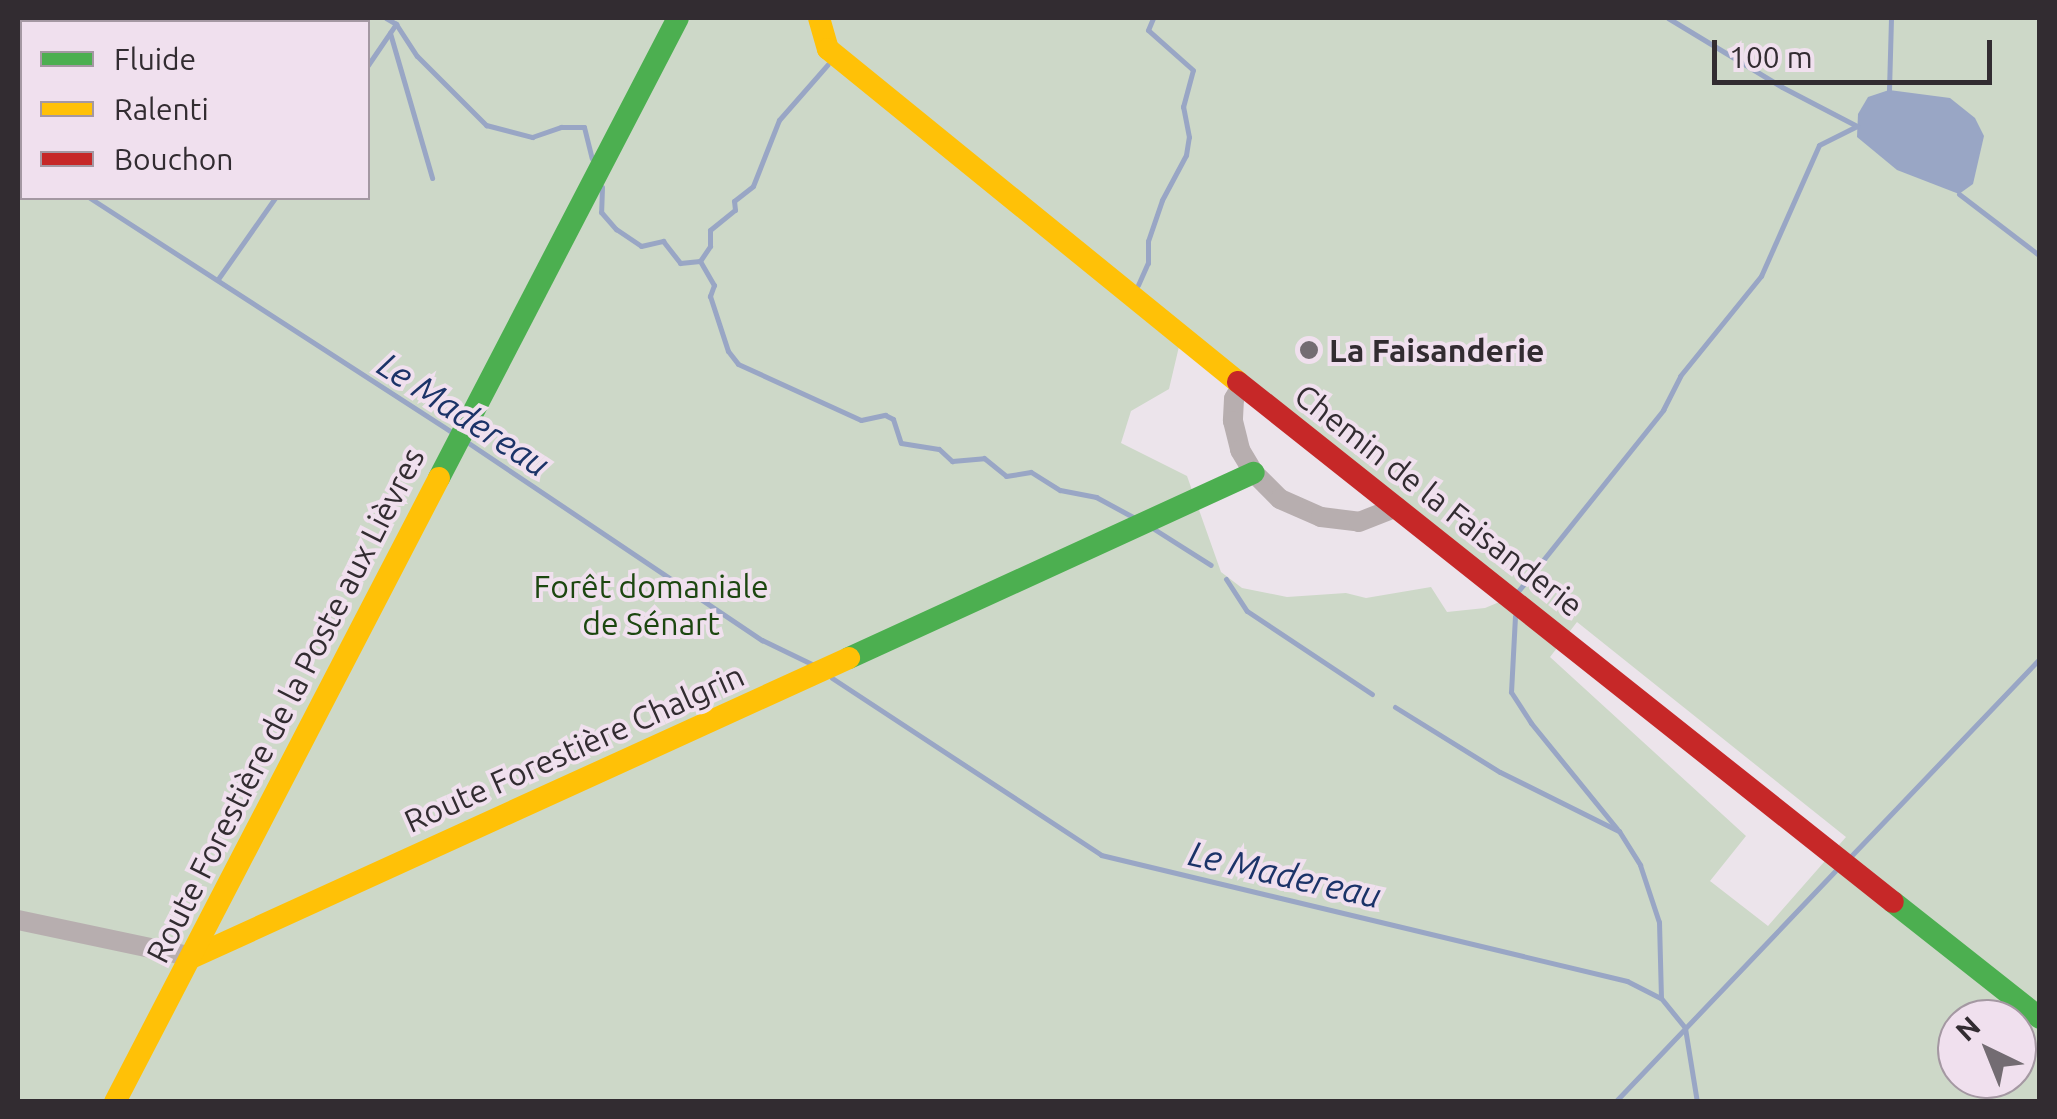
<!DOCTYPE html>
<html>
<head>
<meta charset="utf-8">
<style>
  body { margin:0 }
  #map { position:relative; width:2057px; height:1119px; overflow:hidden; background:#ece4eb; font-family:Ubuntu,sans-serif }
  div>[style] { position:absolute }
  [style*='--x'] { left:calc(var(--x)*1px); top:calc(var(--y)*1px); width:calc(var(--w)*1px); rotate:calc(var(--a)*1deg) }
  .green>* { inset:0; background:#cdd8c8 }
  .water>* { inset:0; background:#99a6c5 }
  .stream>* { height:5px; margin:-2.5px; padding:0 2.5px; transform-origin:2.5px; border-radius:2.5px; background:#99a6c5 }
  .street>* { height:20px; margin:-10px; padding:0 10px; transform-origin:10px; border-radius:10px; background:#b7aeaf }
  .fast>* { height:22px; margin:-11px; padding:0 11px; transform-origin:11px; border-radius:11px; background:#4caf50 }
  .slow>* { height:22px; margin:-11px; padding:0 11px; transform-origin:11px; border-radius:11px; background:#ffc107 }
  .jam>* { height:22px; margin:-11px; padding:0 11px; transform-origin:11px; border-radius:11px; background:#c62828 }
  .dots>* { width:28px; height:28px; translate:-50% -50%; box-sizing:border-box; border:5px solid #f0e0ee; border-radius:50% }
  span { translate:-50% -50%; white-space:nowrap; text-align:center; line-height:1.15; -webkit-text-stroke:8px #f0e0ee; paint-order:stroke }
  .poi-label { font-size:32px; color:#322c31; font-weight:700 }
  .left { translate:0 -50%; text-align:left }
  .street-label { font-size:32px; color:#322c31 }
  .park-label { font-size:32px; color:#1c4710 }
  .water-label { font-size:35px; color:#1b3368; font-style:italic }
  .frame { position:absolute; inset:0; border:20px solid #322c31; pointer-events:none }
  .legend { position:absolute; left:20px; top:20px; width:350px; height:180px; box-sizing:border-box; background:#f0e0ee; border:2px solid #a498a2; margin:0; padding:12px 18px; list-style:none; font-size:30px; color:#322c31 }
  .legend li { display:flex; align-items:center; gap:20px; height:50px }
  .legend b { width:50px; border:2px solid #a498a2 }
  .north { position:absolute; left:1937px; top:999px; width:100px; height:100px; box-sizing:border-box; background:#f0e0ee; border:2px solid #a498a2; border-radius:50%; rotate:317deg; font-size:28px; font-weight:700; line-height:40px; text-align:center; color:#322c31 }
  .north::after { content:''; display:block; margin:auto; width:35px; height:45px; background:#736c72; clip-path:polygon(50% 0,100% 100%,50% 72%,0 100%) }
  .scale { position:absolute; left:1712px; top:40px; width:280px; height:45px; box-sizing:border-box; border:5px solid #322c31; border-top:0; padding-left:12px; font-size:30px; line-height:35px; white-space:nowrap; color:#322c31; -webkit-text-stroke:8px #f0e0ee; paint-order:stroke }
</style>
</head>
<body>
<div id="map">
  <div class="green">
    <div style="clip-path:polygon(evenodd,18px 18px,2039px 18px,2039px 1101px,18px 1101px,18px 18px,22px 22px,368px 22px,368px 198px,22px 198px,22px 22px,18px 18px,1181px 338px,1509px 598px,1485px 608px,1447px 612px,1431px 587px,1366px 598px,1346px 593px,1287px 597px,1242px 588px,1221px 572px,1187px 476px,1121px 443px,1131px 411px,1169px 389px,1181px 338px,18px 18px,1577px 622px,1846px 837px,1768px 926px,1710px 881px,1746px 836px,1550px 657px,1577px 622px,18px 18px,1957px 1019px,2017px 1019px,2017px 1079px,1957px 1079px,1957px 1019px)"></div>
  </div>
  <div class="water">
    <div style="clip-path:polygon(1889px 90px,1950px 98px,1975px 118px,1984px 136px,1973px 184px,1959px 194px,1897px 170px,1857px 137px,1858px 114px,1868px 97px)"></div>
  </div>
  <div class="stream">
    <div style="--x:386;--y:18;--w:12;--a:31"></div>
    <div style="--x:396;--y:24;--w:38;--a:57"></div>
    <div style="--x:417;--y:56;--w:98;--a:45"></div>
    <div style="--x:486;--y:125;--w:48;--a:14.6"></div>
    <div style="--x:532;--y:137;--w:31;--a:-19"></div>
    <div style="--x:561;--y:127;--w:23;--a:0"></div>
    <div style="--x:584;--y:127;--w:32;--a:76"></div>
    <div style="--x:1668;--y:18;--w:133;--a:31.2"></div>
    <div style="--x:1782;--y:87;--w:85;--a:27.5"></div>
    <div style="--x:390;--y:33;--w:151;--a:73.8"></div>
    <div style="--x:368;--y:65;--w:50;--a:-55.7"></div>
    <div style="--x:1889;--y:90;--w:72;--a:-88.4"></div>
    <div style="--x:18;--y:154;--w:5;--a:37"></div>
    <div style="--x:602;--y:187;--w:25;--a:92"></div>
    <div style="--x:601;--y:212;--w:23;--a:49"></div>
    <div style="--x:616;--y:229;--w:30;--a:34"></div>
    <div style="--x:641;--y:246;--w:23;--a:-13"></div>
    <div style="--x:663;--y:241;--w:28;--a:52"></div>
    <div style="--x:680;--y:263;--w:20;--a:-6"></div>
    <div style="--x:700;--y:261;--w:28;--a:60"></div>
    <div style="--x:714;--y:285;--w:12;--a:110"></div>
    <div style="--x:710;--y:296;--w:58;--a:71.9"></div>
    <div style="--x:728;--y:351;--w:16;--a:52"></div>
    <div style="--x:738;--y:364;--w:135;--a:24.5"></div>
    <div style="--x:861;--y:420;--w:25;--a:-12"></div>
    <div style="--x:885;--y:415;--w:9;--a:27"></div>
    <div style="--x:893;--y:419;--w:25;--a:72"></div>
    <div style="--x:901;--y:443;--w:38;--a:9"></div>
    <div style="--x:939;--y:449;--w:18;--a:43"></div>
    <div style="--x:952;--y:461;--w:32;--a:-5"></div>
    <div style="--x:984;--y:458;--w:28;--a:39"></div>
    <div style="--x:1006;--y:476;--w:25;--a:-9"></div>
    <div style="--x:1031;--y:472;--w:34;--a:32"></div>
    <div style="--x:1060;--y:490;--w:37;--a:11"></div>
    <div style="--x:1096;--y:497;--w:42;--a:28.4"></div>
    <div style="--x:1959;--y:194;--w:102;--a:37.4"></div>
    <div style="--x:90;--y:198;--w:431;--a:32.9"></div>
    <div style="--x:700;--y:261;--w:18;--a:-56"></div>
    <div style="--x:710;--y:246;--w:16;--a:-90"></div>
    <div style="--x:710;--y:230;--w:32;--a:-39"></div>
    <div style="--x:735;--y:210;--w:9;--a:-96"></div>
    <div style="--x:734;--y:201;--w:24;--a:-38"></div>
    <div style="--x:753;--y:186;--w:71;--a:-68.5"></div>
    <div style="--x:779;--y:120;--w:74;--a:-48.8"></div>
    <div style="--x:218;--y:279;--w:99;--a:-54.9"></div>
    <div style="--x:1138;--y:285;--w:24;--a:-66"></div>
    <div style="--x:1148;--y:263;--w:22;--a:-90"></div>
    <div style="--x:1148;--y:241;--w:43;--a:-71.1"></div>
    <div style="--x:1162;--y:200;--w:51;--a:-61.9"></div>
    <div style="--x:1186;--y:155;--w:18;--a:-81"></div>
    <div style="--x:1189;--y:137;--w:31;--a:-101"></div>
    <div style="--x:1183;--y:107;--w:38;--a:-75"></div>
    <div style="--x:1193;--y:70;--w:60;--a:-138.4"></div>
    <div style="--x:1148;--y:30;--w:13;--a:-67"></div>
    <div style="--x:470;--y:444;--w:352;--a:33.9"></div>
    <div style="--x:762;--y:640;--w:58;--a:25.7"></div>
    <div style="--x:1154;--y:529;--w:67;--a:32.3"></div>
    <div style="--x:1226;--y:579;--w:38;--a:57"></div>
    <div style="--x:1247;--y:611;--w:150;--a:33.6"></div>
    <div style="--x:1519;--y:590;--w:231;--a:-51.3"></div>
    <div style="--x:1663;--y:410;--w:38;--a:-63"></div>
    <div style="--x:1680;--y:376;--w:129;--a:-51"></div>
    <div style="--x:1761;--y:276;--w:143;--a:-66.1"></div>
    <div style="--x:1819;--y:145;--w:42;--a:-26.6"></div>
    <div style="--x:1515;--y:616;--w:76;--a:93"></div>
    <div style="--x:1511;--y:692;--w:37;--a:57"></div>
    <div style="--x:1531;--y:723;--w:136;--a:50.9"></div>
    <div style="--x:832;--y:678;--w:322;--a:33.3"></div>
    <div style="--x:1101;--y:855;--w:541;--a:13.47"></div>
    <div style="--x:1627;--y:981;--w:38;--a:27"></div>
    <div style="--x:1661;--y:998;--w:38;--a:51"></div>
    <div style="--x:1685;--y:1028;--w:75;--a:80.8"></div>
    <div style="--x:1395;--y:707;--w:123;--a:31.8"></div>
    <div style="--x:1500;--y:772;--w:133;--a:26.4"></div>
    <div style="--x:1619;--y:831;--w:40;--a:58"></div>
    <div style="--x:1640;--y:865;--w:60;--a:71.6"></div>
    <div style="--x:1659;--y:922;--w:76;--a:88.5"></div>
    <div style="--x:1852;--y:855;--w:272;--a:-46.3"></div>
    <div style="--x:1615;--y:1102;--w:319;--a:-46.4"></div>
  </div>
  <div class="street">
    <div style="--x:1242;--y:385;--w:16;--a:120"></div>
    <div style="--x:1234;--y:399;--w:22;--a:93"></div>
    <div style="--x:1233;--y:421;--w:30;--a:76"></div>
    <div style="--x:1240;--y:450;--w:27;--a:59"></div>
    <div style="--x:1254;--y:473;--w:37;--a:45"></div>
    <div style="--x:1280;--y:499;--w:45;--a:23.7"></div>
    <div style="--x:1321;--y:517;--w:38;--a:7"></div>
    <div style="--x:1359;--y:522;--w:41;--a:-21.5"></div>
    <div style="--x:18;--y:920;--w:179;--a:11.9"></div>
  </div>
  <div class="fast">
    <div style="--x:439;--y:478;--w:518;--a:-62.55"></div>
    <div style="--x:849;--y:658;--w:445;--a:-24.6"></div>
    <div style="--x:1893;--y:902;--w:187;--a:38.3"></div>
  </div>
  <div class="slow">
    <div style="--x:819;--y:18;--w:32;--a:74"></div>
    <div style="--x:828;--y:49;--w:528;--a:39.08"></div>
    <div style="--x:193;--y:957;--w:721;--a:-24.5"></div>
    <div style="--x:115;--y:1102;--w:703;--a:-62.56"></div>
  </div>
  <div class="jam">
    <div style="--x:1238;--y:382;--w:836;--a:38.45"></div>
  </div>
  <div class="dots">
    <div style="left:1309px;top:350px;background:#736c72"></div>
  </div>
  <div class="poi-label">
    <span class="left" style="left:1329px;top:350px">La Faisanderie</span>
  </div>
  <div class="street-label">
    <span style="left:1439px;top:500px;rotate:38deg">Chemin de la Faisanderie</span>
    <span style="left:285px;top:705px;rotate:-63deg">Route Forestière de la Poste aux Lièvres</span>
    <span style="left:574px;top:748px;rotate:-24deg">Route Forestière Chalgrin</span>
  </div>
  <div class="park-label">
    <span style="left:651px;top:605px">Forêt domaniale<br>de Sénart</span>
  </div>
  <div class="water-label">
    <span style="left:464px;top:414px;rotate:33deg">Le Madereau</span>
    <span style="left:1285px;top:874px;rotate:13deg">Le Madereau</span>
  </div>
  <div class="frame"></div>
  <ul class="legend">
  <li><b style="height:12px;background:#4caf50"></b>Fluide</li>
  <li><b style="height:12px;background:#ffc107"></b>Ralenti</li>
  <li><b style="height:12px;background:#c62828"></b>Bouchon</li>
  </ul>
  <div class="north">N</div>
  <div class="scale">100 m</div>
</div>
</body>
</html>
